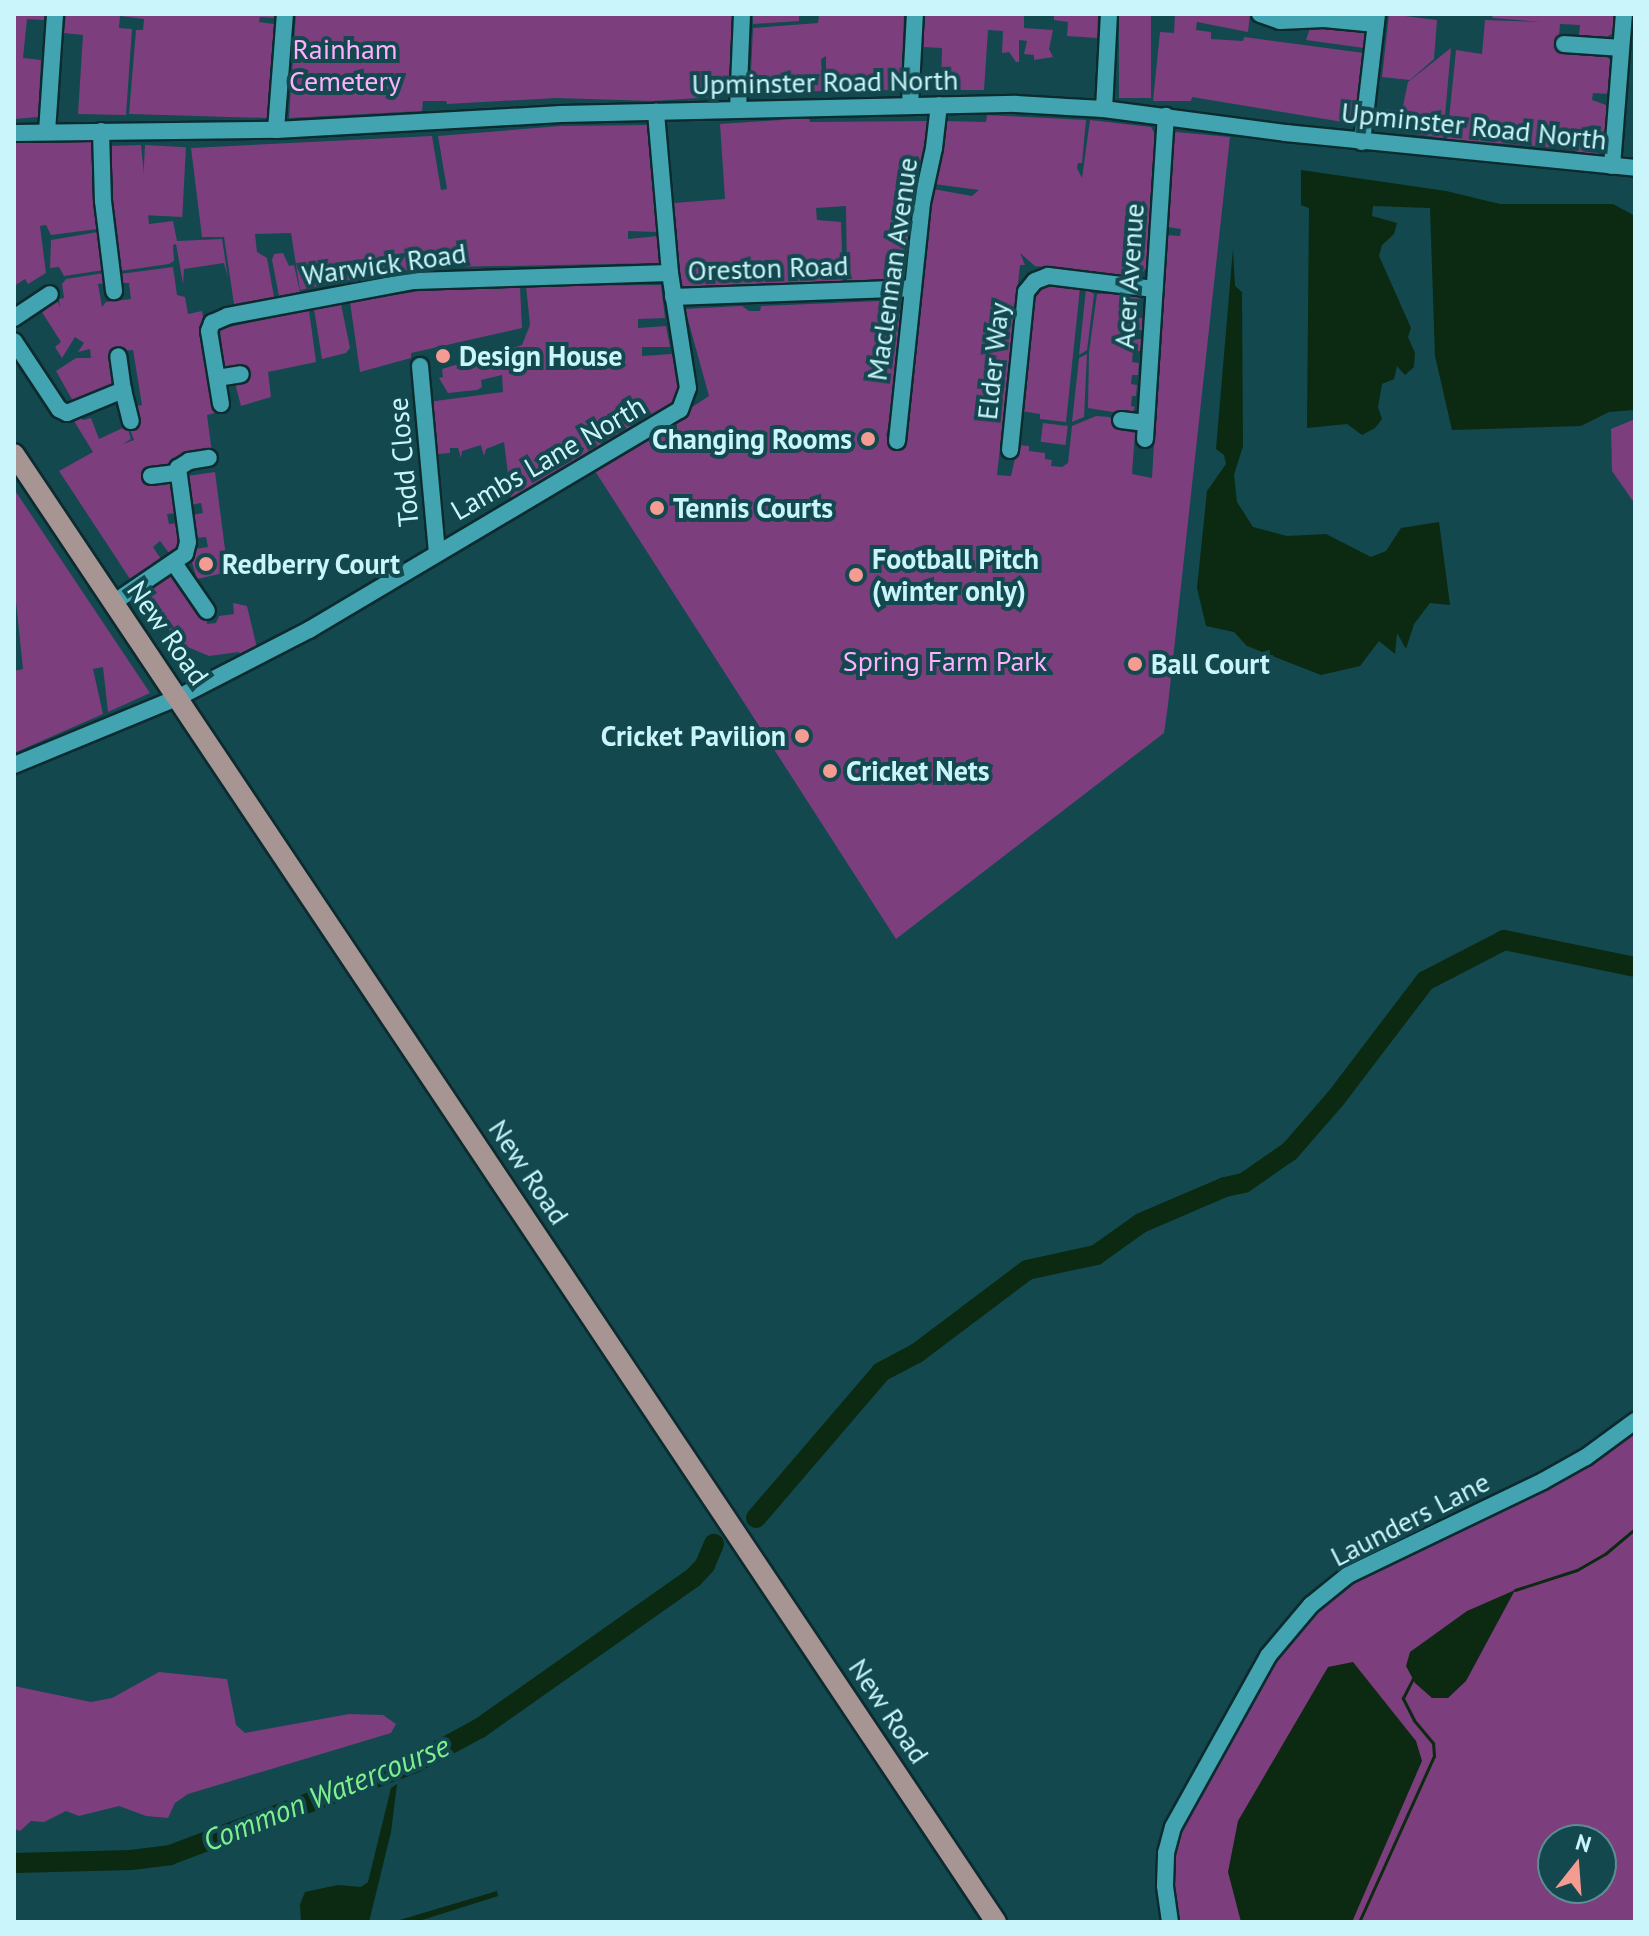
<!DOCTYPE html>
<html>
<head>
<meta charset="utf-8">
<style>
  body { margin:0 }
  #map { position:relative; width:1649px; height:1936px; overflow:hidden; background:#12484e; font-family:"PT Sans",sans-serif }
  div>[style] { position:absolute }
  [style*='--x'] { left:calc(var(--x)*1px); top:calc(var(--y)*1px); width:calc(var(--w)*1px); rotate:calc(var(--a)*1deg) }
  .green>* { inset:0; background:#7d3e7e; transform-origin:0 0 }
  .water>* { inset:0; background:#0c2911 }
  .stream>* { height:3px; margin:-1.5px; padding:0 1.5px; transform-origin:1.5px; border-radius:1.5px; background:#0c2911 }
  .river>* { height:20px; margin:-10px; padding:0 10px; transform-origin:10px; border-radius:10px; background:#0c2911 }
  .roads { filter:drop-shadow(2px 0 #0c2b2f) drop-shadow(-2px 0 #0c2b2f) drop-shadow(0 2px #0c2b2f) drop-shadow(0 -2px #0c2b2f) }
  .minor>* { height:16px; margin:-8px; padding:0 8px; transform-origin:8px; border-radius:8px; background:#42a4b0 }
  .major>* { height:20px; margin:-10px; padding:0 10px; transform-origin:10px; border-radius:10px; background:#a69593 }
  .dots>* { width:22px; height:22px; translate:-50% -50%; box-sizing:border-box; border:4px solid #12484e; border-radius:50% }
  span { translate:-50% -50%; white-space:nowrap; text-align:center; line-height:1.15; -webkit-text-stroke:8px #12484e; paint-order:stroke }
  .park-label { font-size:28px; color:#feaffe }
  .street-label { font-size:28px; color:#c9f5fb }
  .poi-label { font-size:28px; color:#c9f5fb; font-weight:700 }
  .left { translate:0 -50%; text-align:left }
  .right { translate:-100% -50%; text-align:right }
  .water-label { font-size:30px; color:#7ef08e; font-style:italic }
  .frame { position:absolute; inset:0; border:16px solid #c9f5fb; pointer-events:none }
  .north { position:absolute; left:1537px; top:1824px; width:80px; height:80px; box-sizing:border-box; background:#12484e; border:2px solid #5b8d93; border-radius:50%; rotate:17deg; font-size:22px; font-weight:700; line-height:32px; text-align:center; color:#c9f5fb }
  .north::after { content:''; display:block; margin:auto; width:28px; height:36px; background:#f59c92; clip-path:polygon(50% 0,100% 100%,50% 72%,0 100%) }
</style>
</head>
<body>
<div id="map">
  <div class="green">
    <div style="clip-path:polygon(14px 14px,45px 14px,44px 20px,27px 19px,23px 58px,41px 60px,38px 117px,14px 119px)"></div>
    <div style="clip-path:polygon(66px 14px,274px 14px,274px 18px,260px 17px,259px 22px,274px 24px,267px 118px,129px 114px,136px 30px,143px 30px,144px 19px,120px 16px,119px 28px,132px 29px,126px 115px,78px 114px,83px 35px,64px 33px)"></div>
    <div style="clip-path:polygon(296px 14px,732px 14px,729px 96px,653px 101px,556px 98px,447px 104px,446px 101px,423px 101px,422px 111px,289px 118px)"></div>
    <div style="clip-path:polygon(753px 14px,799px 14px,799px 21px,753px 24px)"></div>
    <div style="clip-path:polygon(819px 14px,904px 14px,901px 90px,826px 91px,826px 56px,821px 59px,823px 91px,750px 93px,753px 28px,818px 23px)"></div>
    <div style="clip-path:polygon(925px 14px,1024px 14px,1024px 28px,1053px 30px,1049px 49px,1053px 57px,1034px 60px,1034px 55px,1024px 54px,1027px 41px,1019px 40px,1019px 62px,1016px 62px,1009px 52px,1002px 53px,1003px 31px,988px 30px,984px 90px,941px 90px,942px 48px,923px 47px)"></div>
    <div style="clip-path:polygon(1054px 14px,1098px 14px,1097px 38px,1067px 36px,1068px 22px,1054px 20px)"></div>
    <div style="left:1119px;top:14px;width:32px;height:84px"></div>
    <div style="clip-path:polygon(1175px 14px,1250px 14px,1248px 32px,1197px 22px,1196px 30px,1211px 32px,1211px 39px,1243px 41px,1244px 37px,1364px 53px,1355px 124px,1192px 97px,1191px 101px,1153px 101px,1160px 32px,1174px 33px)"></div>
    <div style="clip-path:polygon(1389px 14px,1437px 20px,1434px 59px,1410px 80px,1382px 77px)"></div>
    <div style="clip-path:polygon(1491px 14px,1616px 14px,1614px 33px,1606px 37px,1579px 35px,1580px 25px,1560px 24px,1558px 50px,1603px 54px,1612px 61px,1610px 94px,1593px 93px,1592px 100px,1609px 106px,1607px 139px,1600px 153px,1588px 156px,1570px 149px,1447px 139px,1456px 50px,1482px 54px,1485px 20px,1542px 22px,1493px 18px)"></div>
    <div style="clip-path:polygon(1311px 25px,1366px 30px,1364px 48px,1306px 40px)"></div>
    <div style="clip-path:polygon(1451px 48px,1443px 138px,1375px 128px,1377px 117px,1385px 118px,1386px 109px,1402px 111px,1408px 82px)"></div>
    <div style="clip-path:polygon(987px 115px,1086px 120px,1082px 163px,1078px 163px,1077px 168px,1082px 178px,1090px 120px,1151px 127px,1156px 136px,1147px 266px,1142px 274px,1134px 277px,1035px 266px,1020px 253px,1025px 265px,1020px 265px,997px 475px,1011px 476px,1018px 445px,1029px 446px,1029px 451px,1045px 453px,1045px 459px,1052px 460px,1051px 466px,1062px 467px,1068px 463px,1072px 426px,1096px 416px,1110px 417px,1116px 429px,1135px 433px,1132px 474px,1152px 478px,1166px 235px,1180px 236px,1181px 229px,1167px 227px,1172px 139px,1176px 132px,1230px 137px,1168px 705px,1164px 733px,896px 939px,595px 471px,709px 396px,685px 309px,742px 306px,749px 311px,760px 311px,761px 306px,903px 300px,892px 411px,886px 436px,907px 444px,933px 189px,972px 196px,979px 190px,934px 184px,945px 121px,986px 122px)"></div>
    <div style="clip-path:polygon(809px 118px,810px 122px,930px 121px,915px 194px,905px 279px,847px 282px,846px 206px,816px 208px,817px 220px,841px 222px,843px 282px,681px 288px,674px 203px,725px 199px,720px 124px)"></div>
    <div style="clip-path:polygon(647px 125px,657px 232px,628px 231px,628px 239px,658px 236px,660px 263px,450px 267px,355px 276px,355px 279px,300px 290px,291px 233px,255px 234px,257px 252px,267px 258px,274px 297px,234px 304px,224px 237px,202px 237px,191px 148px,432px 136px,441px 190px,447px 189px,438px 136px,561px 126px)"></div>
    <div style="clip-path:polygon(93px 140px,98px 229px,51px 235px,46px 225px,40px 226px,46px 273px,28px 284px,25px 279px,14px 286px,14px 143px)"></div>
    <div style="clip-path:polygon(141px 145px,149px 224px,173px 221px,177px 241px,222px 239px,228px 278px,224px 263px,184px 269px,183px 284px,176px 244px,173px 245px,174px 261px,169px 264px,120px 271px,111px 198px,109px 146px)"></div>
    <div style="left:145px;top:145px;width:41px;height:70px;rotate:3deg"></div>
    <div style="clip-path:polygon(98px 232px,104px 270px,64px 276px,59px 267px,50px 268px,51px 240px)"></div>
    <div style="clip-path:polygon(283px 253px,289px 266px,294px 265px,300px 292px,279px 296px,272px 260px,274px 254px)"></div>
    <div style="clip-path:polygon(173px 267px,177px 295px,185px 297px,188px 314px,202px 311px,219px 412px,207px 415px,212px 453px,172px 458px,172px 467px,145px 480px,146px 483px,173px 481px,177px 513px,167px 514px,169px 524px,179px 523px,182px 545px,172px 557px,160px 541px,153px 547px,161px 559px,159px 564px,132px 582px,59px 471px,93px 452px,74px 421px,81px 417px,83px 420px,91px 418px,99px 439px,127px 426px,131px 439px,123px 444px,134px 440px,129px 427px,131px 407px,142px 405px,133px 350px,110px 352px,115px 382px,74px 403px,56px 371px,76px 358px,91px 358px,90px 349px,78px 352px,84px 343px,75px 337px,62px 358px,55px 347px,61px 342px,40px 309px,57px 299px,60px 308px,59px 299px,64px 298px,62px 284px,66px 279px,104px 273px,106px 283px,98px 284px,102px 307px,106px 302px,131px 299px,129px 283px,122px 283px,120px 274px)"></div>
    <div style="clip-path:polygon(1047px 284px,1080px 288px,1066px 422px,1040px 419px,1040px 414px,1021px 411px,1035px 294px)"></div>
    <div style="clip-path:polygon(661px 285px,665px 318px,638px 319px,638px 328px,666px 326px,670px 347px,642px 347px,642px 356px,672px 354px,678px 392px,674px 402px,511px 498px,504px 442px,486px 449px,484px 456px,481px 445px,462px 451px,461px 458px,458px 448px,450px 448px,450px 453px,438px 454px,440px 473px,435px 474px,428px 402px,503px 392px,502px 375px,481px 380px,482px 387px,477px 390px,448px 393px,439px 378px,443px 377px,442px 369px,522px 345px,530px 325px,526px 286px)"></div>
    <div style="clip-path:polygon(520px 286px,522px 328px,411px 353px,411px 358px,360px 372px,350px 302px,439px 288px)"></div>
    <div style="clip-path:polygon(1086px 289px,1094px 294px,1087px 350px,1079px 355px)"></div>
    <div style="clip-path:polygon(1125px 293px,1140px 297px,1136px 317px,1143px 318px,1142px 330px,1135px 330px,1134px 339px,1141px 339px,1140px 351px,1133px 351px,1132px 362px,1139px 363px,1138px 375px,1132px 375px,1131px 384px,1137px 385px,1136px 396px,1132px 396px,1131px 406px,1135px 407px,1131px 415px,1088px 408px,1089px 352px,1097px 294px)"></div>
    <div style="clip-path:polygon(341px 304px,350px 348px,346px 353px,322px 359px,314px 309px)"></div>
    <div style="clip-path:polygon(309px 310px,316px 362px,268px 372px,271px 397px,241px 406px,235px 383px,250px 379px,248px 369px,224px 367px,220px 329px)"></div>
    <div style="clip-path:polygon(1087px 354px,1084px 417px,1072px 422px,1079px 358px)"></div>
    <div style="clip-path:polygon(1635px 419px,1635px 504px,1612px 471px,1611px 429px)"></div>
    <div style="left:1043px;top:423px;width:25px;height:19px;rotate:7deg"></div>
    <div style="clip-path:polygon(215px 472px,228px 572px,197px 579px,191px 559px,195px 549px,208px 547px,206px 537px,195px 538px,192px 515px,203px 513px,201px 503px,191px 505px,187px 476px)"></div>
    <div style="clip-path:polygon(14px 489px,150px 693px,108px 712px,103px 667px,93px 669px,103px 714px,14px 753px,14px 671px,23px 669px,14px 583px)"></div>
    <div style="clip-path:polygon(172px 573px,206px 616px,207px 624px,216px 623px,219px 616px,234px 614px,233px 603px,247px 606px,257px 648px,240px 656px,239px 652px,209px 656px,178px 643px,145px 594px)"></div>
    <div style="clip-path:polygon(evenodd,1635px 1421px,1635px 1922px,1170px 1922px,1166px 1853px,1268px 1656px,1348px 1575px,1543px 1481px,1635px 1421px,1553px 1840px,1601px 1840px,1601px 1888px,1553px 1888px,1553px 1840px)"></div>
    <div style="clip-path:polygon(159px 1672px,227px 1679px,236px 1725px,245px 1733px,349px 1714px,383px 1715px,396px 1724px,391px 1733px,188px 1794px,175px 1803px,168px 1818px,146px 1816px,119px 1806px,79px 1816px,66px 1811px,44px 1822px,31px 1821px,20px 1831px,14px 1829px,14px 1686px,91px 1702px,112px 1698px)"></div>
  </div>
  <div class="water">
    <div style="clip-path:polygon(1301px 170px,1446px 191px,1500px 204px,1613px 204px,1635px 216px,1634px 410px,1609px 412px,1581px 426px,1452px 430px,1435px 356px,1430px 208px,1373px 206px,1372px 216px,1397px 223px,1394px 234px,1382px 245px,1379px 256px,1411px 328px,1408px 337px,1415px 353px,1414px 367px,1405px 375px,1397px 366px,1394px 379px,1382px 384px,1378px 407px,1382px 419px,1375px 428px,1362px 435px,1347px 424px,1307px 428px,1309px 208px,1301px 205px)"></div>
    <div style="clip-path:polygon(1233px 249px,1235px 286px,1242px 292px,1243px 446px,1234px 475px,1237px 502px,1253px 527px,1287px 536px,1326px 534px,1371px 557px,1386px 551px,1401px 528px,1439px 522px,1450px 605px,1430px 603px,1414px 624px,1406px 649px,1397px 633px,1395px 654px,1379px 641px,1360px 666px,1321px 675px,1247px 646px,1234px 632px,1206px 626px,1197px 588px,1207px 491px,1226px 464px,1224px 455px,1216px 449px)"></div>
    <div style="clip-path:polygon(1515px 1590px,1466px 1681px,1448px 1698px,1432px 1698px,1415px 1683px,1406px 1666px,1410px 1652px,1467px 1611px)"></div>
    <div style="clip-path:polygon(1353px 1662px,1416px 1741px,1422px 1761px,1352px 1922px,1241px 1922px,1228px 1872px,1238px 1821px,1328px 1667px)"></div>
    <div style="clip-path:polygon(397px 1784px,391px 1832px,369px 1922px,301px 1922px,300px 1904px,305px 1892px,338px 1885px,361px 1887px,368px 1882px,391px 1788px)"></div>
    <div style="clip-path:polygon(497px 1891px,498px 1896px,416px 1922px,393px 1922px)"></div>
  </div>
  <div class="stream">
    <div style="--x:1515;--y:1590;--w:65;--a:-17.9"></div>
    <div style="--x:1577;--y:1570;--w:32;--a:-30"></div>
    <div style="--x:1605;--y:1554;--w:39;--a:-40"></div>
    <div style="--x:1359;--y:1922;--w:182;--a:-65.7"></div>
    <div style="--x:1434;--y:1756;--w:13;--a:-94"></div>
    <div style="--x:1433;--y:1743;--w:30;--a:-130"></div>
    <div style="--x:1414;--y:1720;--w:25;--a:-117"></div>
    <div style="--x:1403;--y:1698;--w:22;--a:-63"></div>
  </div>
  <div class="river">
    <div style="--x:756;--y:1518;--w:192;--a:-49.4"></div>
    <div style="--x:881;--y:1372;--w:41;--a:-27.8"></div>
    <div style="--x:917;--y:1353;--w:138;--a:-37"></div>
    <div style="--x:1027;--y:1270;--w:71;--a:-12.3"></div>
    <div style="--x:1096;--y:1255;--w:55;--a:-35.4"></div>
    <div style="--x:1141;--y:1223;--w:91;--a:-23.2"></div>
    <div style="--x:1225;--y:1187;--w:19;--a:-12"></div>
    <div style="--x:1244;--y:1183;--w:56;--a:-34.8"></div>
    <div style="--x:1290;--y:1151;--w:70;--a:-49"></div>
    <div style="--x:1336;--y:1098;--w:147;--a:-52.7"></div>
    <div style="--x:1425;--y:981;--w:89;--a:-27.4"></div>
    <div style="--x:1504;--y:940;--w:134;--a:11.6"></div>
    <div style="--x:14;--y:1863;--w:117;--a:-1.5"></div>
    <div style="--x:131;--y:1860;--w:39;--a:-7"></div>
    <div style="--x:170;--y:1855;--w:262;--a:-20.6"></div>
    <div style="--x:415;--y:1763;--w:74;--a:-28.3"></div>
    <div style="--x:480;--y:1728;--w:262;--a:-35.2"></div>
    <div style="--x:694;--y:1577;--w:16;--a:-47"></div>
    <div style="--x:705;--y:1565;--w:23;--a:-67"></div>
  </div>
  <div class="roads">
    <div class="minor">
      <div style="--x:1260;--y:14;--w:21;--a:19"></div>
      <div style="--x:1280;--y:21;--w:44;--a:-2.6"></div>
      <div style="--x:1324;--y:19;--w:52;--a:5.5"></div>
      <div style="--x:1564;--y:44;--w:57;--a:4"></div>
      <div style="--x:910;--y:105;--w:91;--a:-86.9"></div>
      <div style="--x:1104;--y:109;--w:95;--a:-87"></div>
      <div style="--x:738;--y:110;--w:96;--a:-87.6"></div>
      <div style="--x:276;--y:130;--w:116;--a:-85.6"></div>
      <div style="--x:101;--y:131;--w:70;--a:88.4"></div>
      <div style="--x:103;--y:201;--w:91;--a:83"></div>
      <div style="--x:47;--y:132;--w:118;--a:-86.1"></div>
      <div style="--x:14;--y:133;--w:262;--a:-0.7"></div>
      <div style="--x:276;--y:130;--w:285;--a:-3.2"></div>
      <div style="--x:561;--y:114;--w:455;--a:-1.3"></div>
      <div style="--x:1016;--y:104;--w:88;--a:3.3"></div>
      <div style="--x:1104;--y:109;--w:184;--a:7.5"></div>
      <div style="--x:1286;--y:133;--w:351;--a:5.7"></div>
      <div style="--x:1362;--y:142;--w:129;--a:-83.3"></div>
      <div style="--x:1612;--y:166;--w:152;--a:-85.5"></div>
      <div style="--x:673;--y:297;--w:240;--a:-2.1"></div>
      <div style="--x:14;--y:318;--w:43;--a:-33.7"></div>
      <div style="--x:14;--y:341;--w:82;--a:56.5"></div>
      <div style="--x:59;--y:409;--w:9;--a:27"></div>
      <div style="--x:67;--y:413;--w:61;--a:-22.3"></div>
      <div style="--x:123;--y:390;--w:34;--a:-98"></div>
      <div style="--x:420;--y:366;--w:188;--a:84.8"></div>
      <div style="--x:217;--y:378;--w:24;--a:-9"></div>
      <div style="--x:123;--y:390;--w:32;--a:76"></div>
      <div style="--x:221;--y:404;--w:74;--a:-99.3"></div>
      <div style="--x:209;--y:331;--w:9;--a:-69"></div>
      <div style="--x:212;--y:323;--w:17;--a:-24"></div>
      <div style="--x:228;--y:316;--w:189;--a:-10.7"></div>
      <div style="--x:414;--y:281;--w:256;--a:-1.8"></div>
      <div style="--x:1121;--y:420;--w:25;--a:7"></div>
      <div style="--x:1145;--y:439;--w:324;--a:-86.3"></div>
      <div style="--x:897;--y:441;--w:239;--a:-84"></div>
      <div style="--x:922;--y:203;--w:56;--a:-77.7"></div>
      <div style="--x:934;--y:148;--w:43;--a:-83.4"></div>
      <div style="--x:1010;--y:450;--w:159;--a:-84.2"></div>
      <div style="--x:1026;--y:292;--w:14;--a:-51"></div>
      <div style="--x:1035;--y:281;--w:14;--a:-21"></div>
      <div style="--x:1048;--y:276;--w:107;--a:7"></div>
      <div style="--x:151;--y:476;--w:26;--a:-7"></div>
      <div style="--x:174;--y:563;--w:58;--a:55.5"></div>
      <div style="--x:113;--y:603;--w:87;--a:-34.2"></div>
      <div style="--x:185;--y:554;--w:12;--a:-76"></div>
      <div style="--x:188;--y:542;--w:75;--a:-97.7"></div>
      <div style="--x:178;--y:468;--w:13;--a:-32"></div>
      <div style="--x:189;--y:461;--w:20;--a:-9"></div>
      <div style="--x:14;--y:765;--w:178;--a:-22.4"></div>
      <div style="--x:179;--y:697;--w:146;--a:-27.3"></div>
      <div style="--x:309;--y:630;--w:431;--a:-30.7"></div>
      <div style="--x:680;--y:410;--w:23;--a:-70"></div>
      <div style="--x:688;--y:388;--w:116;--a:-98.9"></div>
      <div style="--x:670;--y:273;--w:162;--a:-95"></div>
      <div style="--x:1170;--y:1922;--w:37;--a:-98"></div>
      <div style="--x:1165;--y:1885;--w:32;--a:-88"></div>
      <div style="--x:1166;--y:1853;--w:27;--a:-75"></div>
      <div style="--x:1173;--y:1827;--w:196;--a:-60.9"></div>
      <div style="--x:1268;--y:1656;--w:67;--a:-49.9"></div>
      <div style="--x:1311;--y:1605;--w:48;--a:-39"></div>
      <div style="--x:1348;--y:1575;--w:216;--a:-25.7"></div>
      <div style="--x:1543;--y:1481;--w:49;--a:-29.2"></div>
      <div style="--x:1586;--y:1457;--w:61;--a:-36.3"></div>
    </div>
    <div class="major">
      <div style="--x:14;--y:454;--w:1766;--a:56.22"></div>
    </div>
  </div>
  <div class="dots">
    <div style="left:443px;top:356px;background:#f59c92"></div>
    <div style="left:868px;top:439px;background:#f59c92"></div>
    <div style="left:657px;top:508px;background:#f59c92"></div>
    <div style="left:206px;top:564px;background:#f59c92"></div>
    <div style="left:856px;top:575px;background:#f59c92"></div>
    <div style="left:1135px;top:664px;background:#f59c92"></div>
    <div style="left:802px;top:736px;background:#f59c92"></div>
    <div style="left:830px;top:771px;background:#f59c92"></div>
  </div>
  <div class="park-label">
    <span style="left:345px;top:65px">Rainham<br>Cemetery</span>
    <span style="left:945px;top:661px">Spring Farm Park</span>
  </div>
  <div class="street-label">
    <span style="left:825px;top:82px;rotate:-1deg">Upminster Road North</span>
    <span style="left:1474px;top:126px;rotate:6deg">Upminster Road North</span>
    <span style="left:384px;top:264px;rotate:-8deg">Warwick Road</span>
    <span style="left:768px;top:268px;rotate:-2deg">Oreston Road</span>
    <span style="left:892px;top:269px;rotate:-82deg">Maclennan Avenue</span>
    <span style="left:1129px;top:276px;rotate:-86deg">Acer Avenue</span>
    <span style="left:993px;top:361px;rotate:-84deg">Elder Way</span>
    <span style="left:548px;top:458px;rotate:-30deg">Lambs Lane North</span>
    <span style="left:403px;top:462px;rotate:-95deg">Todd Close</span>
    <span style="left:168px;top:633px;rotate:55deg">New Road</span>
    <span style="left:529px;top:1172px;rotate:56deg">New Road</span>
    <span style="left:1410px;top:1519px;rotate:-27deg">Launders Lane</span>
    <span style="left:889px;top:1711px;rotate:56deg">New Road</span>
  </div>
  <div class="poi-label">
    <span class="left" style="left:459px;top:356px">Design House</span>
    <span class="right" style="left:852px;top:439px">Changing Rooms</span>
    <span class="left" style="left:673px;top:508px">Tennis Courts</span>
    <span class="left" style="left:872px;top:575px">Football Pitch<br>(winter only)</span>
    <span class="left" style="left:222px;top:564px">Redberry Court</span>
    <span class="left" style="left:1151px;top:664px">Ball Court</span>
    <span class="right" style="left:786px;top:736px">Cricket Pavilion</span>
    <span class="left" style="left:846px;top:771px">Cricket Nets</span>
  </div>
  <div class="water-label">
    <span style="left:326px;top:1793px;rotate:-22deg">Common Watercourse</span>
  </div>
  <div class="frame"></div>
  <div class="north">N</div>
</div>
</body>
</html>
